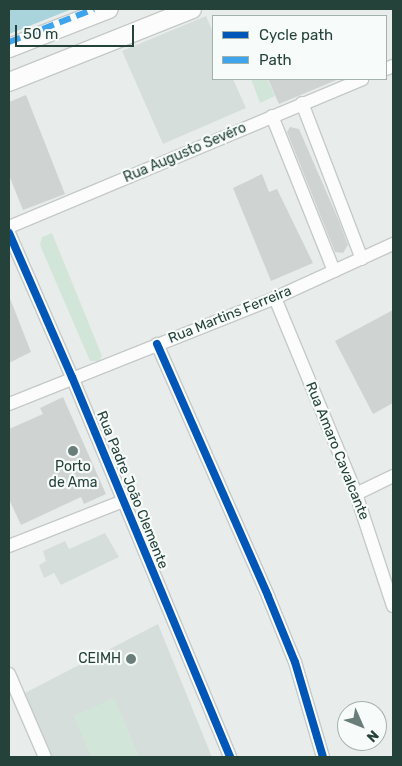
<!DOCTYPE html>
<html>
<head>
<meta charset="utf-8">
<style>
  body { margin:0 }
  #map { position:relative; width:402px; height:766px; overflow:hidden; background:#e8edeb; font-family:Rubik,sans-serif }
  div>[style] { position:absolute }
  [style*='--x'] { left:calc(var(--x)*1px); top:calc(var(--y)*1px); width:calc(var(--w)*1px); rotate:calc(var(--a)*1deg) }
  .built>* { inset:0; background:#d6dedb }
  .green>* { inset:0; background:#d1e6d8 }
  .water>* { inset:0; background:#a9d4db }
  .building>* { inset:0; background:#cfd4d2 }
  .roads { filter:drop-shadow(1px 0 #c5cac8) drop-shadow(-1px 0 #c5cac8) drop-shadow(0 1px #c5cac8) drop-shadow(0 -1px #c5cac8) }
  .street>* { height:12px; margin:-6px; padding:0 6px; transform-origin:6px; border-radius:6px; background:#fcfcfc }
  .secondary>* { height:18px; margin:-9px; padding:0 9px; transform-origin:9px; border-radius:9px; background:#fcfcfc }
  .quiet>* { height:6px; margin-top:-3px; transform-origin:0; background:repeating-linear-gradient(90deg,#3ea4ec 0 12px,transparent 0 18px) }
  .cycleway>* { height:8px; margin:-4px; padding:0 4px; transform-origin:4px; border-radius:4px; background:#0057b8 }
  .dots>* { width:14px; height:14px; translate:-50% -50%; box-sizing:border-box; border:2px solid #f7fbf9; border-radius:50% }
  span { translate:-50% -50%; white-space:nowrap; text-align:center; line-height:1.15; -webkit-text-stroke:4.5px #f7fbf9; paint-order:stroke }
  .street-label { font-size:14px; color:#24423a }
  .poi-label { font-size:14px; color:#24423a }
  .right { translate:-100% -50%; text-align:right }
  .frame { position:absolute; inset:0; border:10px solid #24423a; pointer-events:none }
  .legend { position:absolute; left:212px; top:15px; width:175px; height:65px; box-sizing:border-box; background:#f7fbf9; border:1px solid #a3b1ad; margin:0; padding:6px 9px; list-style:none; font-size:15px; color:#24423a }
  .legend li { display:flex; align-items:center; gap:10px; height:25px }
  .legend b { width:25px; border:1px solid #a3b1ad }
  .north { position:absolute; left:337px; top:701px; width:50px; height:50px; box-sizing:border-box; background:#f7fbf9; border:1px solid #a3b1ad; border-radius:50%; rotate:134deg; font-size:14px; font-weight:700; line-height:20px; text-align:center; color:#24423a }
  .north::after { content:''; display:block; margin:auto; width:18px; height:22px; background:#697e78; clip-path:polygon(50% 0,100% 100%,50% 72%,0 100%) }
  .scale { position:absolute; left:15px; top:25px; width:119px; height:22px; box-sizing:border-box; border:2px solid #24423a; border-top:0; padding-left:6px; font-size:15px; line-height:18px; white-space:nowrap; color:#24423a; -webkit-text-stroke:4px #f7fbf9; paint-order:stroke }
</style>
</head>
<body>
<div id="map">
  <div class="built">
    <div style="clip-path:polygon(206px 16px,213px 32px,213px 79px,233px 79px,246px 108px,163px 144px,122px 51px)"></div>
    <div style="clip-path:polygon(105px 533px,119px 557px,61px 585px,54px 573px,44px 578px,39px 565px,46px 561px,43px 551px,65px 541px,69px 549px)"></div>
    <div style="clip-path:polygon(158px 624px,212px 757px,53px 757px,23px 694px)"></div>
  </div>
  <div class="green">
    <div style="clip-path:polygon(251px 79px,267px 79px,275px 96px,260px 103px)"></div>
    <div style="clip-path:polygon(52px 233px,102px 356px,99px 361px,90px 361px,40px 245px,42px 237px)"></div>
    <div style="clip-path:polygon(114px 698px,139px 757px,91px 757px,74px 716px)"></div>
  </div>
  <div class="water">
    <div style="clip-path:polygon(9px 9px,72px 9px,9px 34px)"></div>
  </div>
  <div class="building">
    <div style="clip-path:polygon(268px 79px,339px 79px,279px 104px)"></div>
    <div style="clip-path:polygon(26px 95px,65px 194px,23px 210px,9px 175px,9px 102px)"></div>
    <div style="clip-path:polygon(290px 127px,299px 129px,339px 221px,348px 245px,343px 253px,335px 252px,287px 132px)"></div>
    <div style="clip-path:polygon(262px 174px,269px 192px,277px 189px,313px 263px,271px 281px,233px 188px)"></div>
    <div style="clip-path:polygon(9px 296px,31px 352px,9px 363px)"></div>
    <div style="clip-path:polygon(393px 310px,393px 403px,373px 414px,335px 341px)"></div>
    <div style="clip-path:polygon(63px 397px,106px 494px,84px 504px,81px 497px,21px 525px,9px 499px,9px 429px,43px 414px,40px 408px)"></div>
  </div>
  <div class="roads">
    <div class="street">
      <div style="--x:386;--y:69;--w:8;--a:-23"></div>
      <div style="--x:302;--y:103;--w:167;--a:69"></div>
      <div style="--x:272;--y:116;--w:167;--a:68.2"></div>
      <div style="--x:9;--y:227;--w:383;--a:-22.7"></div>
      <div style="--x:9;--y:233;--w:157;--a:66.4"></div>
      <div style="--x:72;--y:377;--w:412;--a:67.4"></div>
      <div style="--x:275;--y:298;--w:212;--a:67.5"></div>
      <div style="--x:356;--y:494;--w:118;--a:71.7"></div>
      <div style="--x:157;--y:344;--w:275;--a:66.2"></div>
      <div style="--x:268;--y:596;--w:71;--a:67.8"></div>
      <div style="--x:295;--y:662;--w:99;--a:73.6"></div>
      <div style="--x:9;--y:404;--w:286;--a:-21.7"></div>
      <div style="--x:275;--y:298;--w:130;--a:-24.6"></div>
      <div style="--x:356;--y:494;--w:41;--a:-25.9"></div>
      <div style="--x:9;--y:546;--w:123;--a:-21.5"></div>
      <div style="--x:9;--y:674;--w:90;--a:66.6"></div>
    </div>
    <div class="secondary">
      <div style="--x:9;--y:48;--w:107;--a:-21.3"></div>
      <div style="--x:9;--y:82;--w:197;--a:-21.7"></div>
    </div>
  </div>
  <div class="quiet">
    <div style="--x:9;--y:42;--w:91;--a:-21.2"></div>
  </div>
  <div class="cycleway">
    <div style="--x:9;--y:233;--w:157;--a:66.4"></div>
    <div style="--x:72;--y:377;--w:412;--a:67.4"></div>
    <div style="--x:157;--y:344;--w:275;--a:66.2"></div>
    <div style="--x:268;--y:596;--w:71;--a:67.8"></div>
    <div style="--x:295;--y:662;--w:99;--a:73.6"></div>
  </div>
  <div class="dots">
    <div style="left:73px;top:451px;background:#697e78"></div>
    <div style="left:131px;top:659px;background:#697e78"></div>
  </div>
  <div class="street-label">
    <span style="left:185px;top:153px;rotate:-23deg">Rua Augusto Sevéro</span>
    <span style="left:230px;top:315px;rotate:-22deg">Rua Martins Ferreira</span>
    <span style="left:337px;top:451px;rotate:68deg">Rua Amaro Cavalcante</span>
    <span style="left:132px;top:490px;rotate:68deg">Rua Padre João Clemente</span>
  </div>
  <div class="poi-label">
    <span style="left:73px;top:475px">Porto<br>de Ama</span>
    <span class="right" style="left:121px;top:659px">CEIMH</span>
  </div>
  <div class="frame"></div>
  <ul class="legend">
  <li><b style="height:6px;background:#0057b8"></b>Cycle path</li>
  <li><b style="height:6px;background:#3ea4ec"></b>Path</li>
  </ul>
  <div class="north">N</div>
  <div class="scale">50 m</div>
</div>
</body>
</html>
